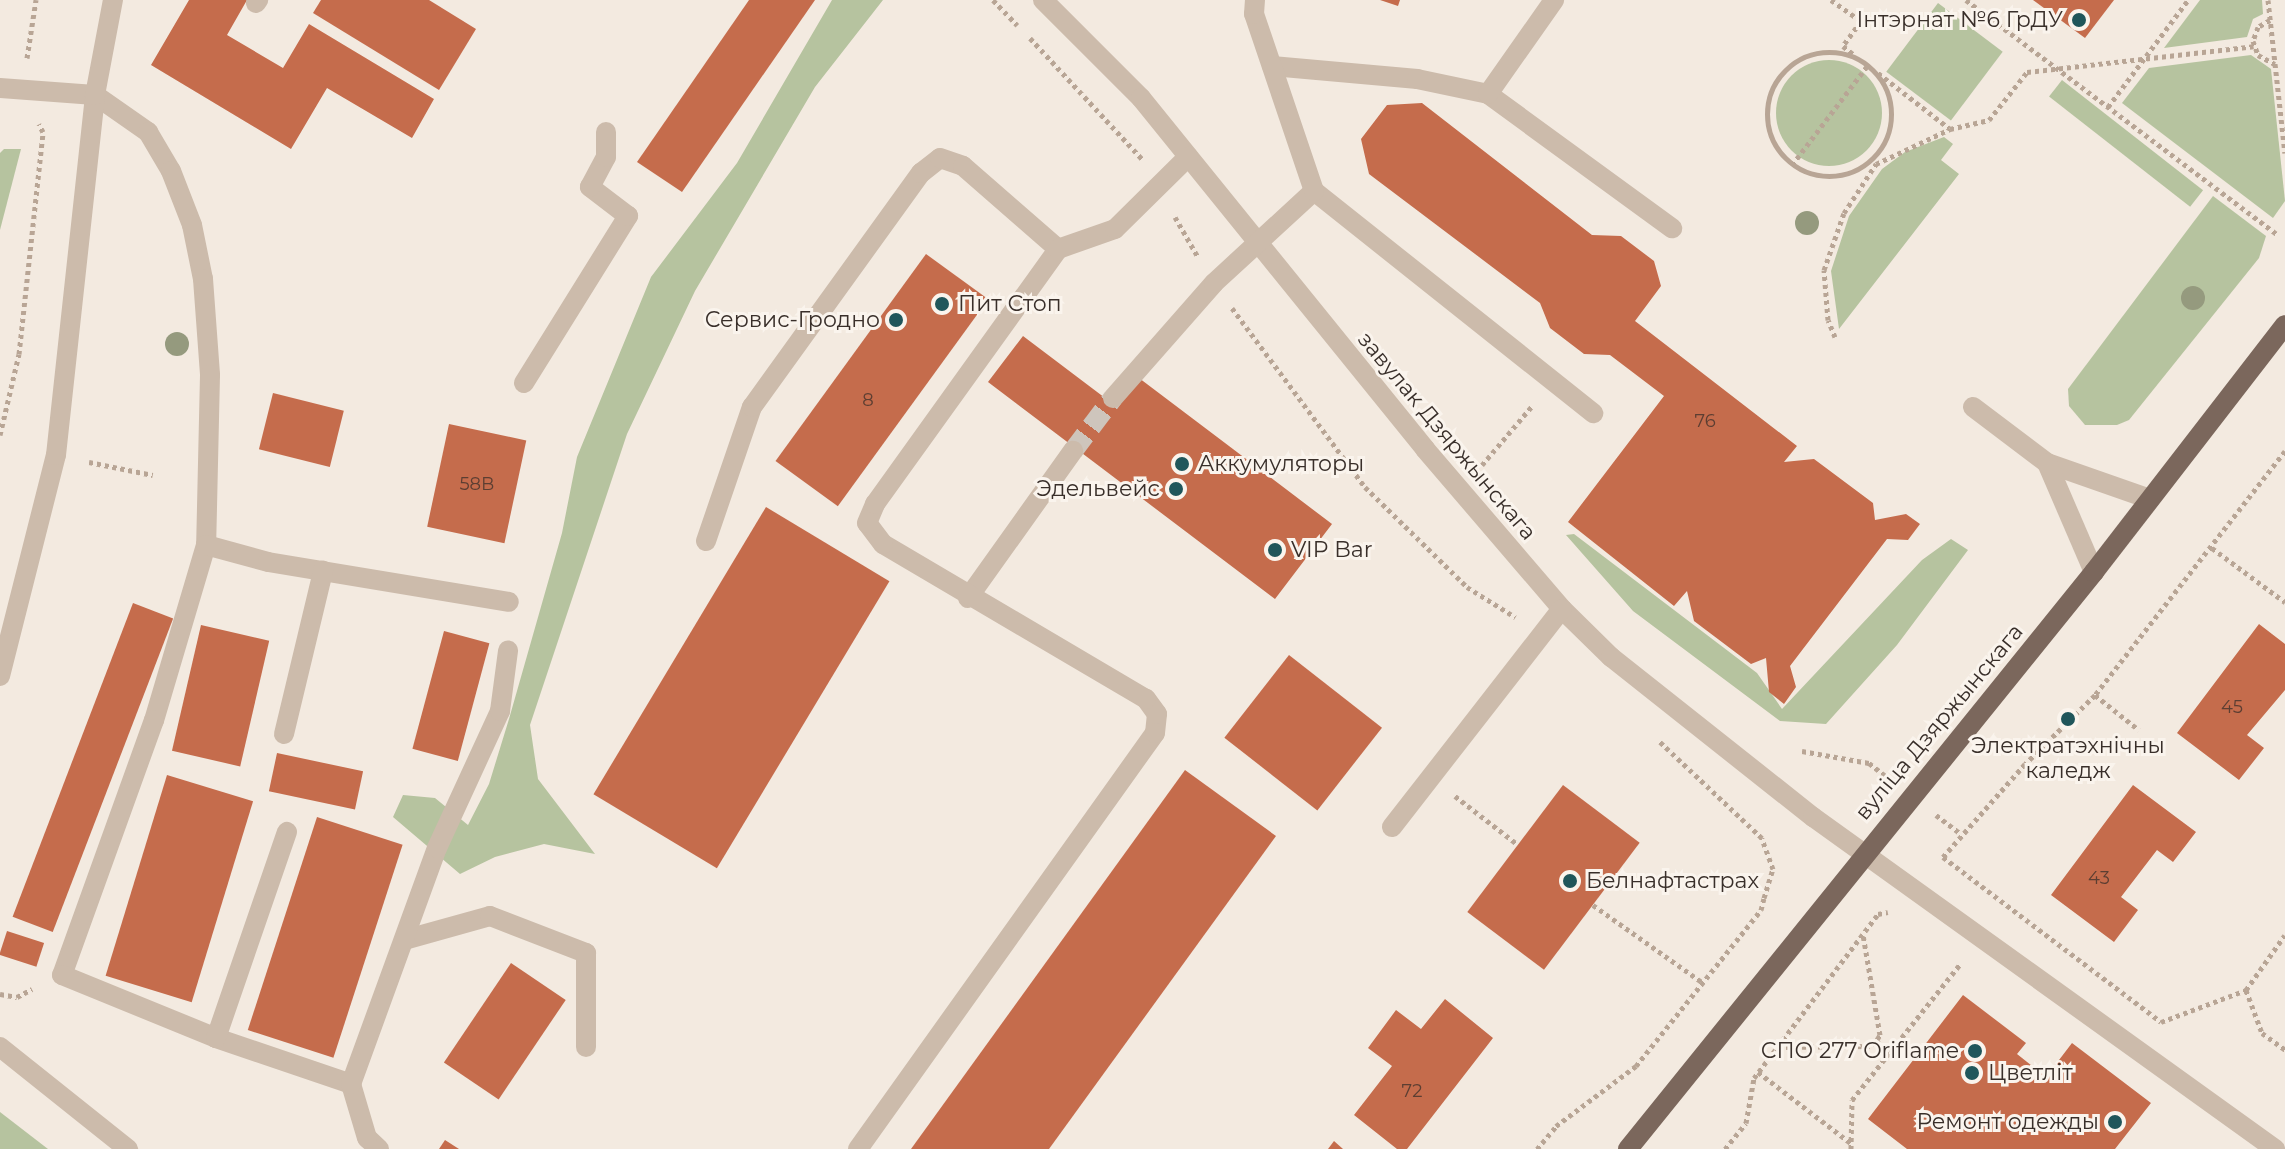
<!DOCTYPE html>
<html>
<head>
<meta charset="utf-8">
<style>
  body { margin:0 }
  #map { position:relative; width:2285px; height:1149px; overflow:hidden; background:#f3eae0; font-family:Montserrat,sans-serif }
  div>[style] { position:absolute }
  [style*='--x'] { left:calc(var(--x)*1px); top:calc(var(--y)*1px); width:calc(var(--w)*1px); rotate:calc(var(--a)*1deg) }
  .green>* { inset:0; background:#b6c39f; transform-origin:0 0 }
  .round { border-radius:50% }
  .building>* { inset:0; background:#c56c4c; transform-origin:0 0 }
  .minor-tunnel>* { height:20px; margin-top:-10px; transform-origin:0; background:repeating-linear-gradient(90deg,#cec5bc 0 20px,transparent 0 30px) }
  .path>* { height:5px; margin-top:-2.5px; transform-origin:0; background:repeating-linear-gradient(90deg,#b8a595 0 4px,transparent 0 8px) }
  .path>.ring { margin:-2.5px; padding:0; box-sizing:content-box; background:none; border:5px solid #b8a595; border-radius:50% }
  .minor>* { height:20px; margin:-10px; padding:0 10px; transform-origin:10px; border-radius:10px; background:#ccbbab }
  .major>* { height:20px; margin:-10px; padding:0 10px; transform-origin:10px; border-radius:10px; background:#7b675c }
  .trees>* { width:24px; height:24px; margin:-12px; border-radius:50%; background:#959a7e }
  .dots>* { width:22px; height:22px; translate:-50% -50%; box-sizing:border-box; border:4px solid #faf4ed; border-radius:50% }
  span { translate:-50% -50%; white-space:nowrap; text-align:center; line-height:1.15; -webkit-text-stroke:6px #faf4ed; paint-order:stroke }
  .number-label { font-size:18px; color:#5c3e32 }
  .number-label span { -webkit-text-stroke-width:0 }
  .poi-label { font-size:22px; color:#392f2a }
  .right { translate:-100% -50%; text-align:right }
  .left { translate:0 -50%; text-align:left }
  .street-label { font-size:22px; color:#392f2a }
</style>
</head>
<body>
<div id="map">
  <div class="green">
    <div style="clip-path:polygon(832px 0,883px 0,815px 87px,695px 291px,627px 434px,530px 725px,538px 779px,595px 854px,544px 844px,495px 857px,460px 874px,393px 817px,403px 795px,435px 798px,468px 825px,489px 784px,509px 719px,562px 533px,577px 457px,651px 277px,737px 163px)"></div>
    <div style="clip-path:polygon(2200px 0,2262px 0,2263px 14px,2253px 19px,2247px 37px,2164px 48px)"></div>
    <div style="left:1938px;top:3px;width:81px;height:86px;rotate:37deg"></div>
    <div style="clip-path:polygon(2251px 55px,2271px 69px,2285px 201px,2273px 218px,2122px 103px,2149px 68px)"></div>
    <div class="round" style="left:1776px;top:60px;width:106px;height:106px"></div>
    <div style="left:2062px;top:80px;width:179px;height:21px;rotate:38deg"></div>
    <div style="clip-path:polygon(1944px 137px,1953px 144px,1941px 160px,1959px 174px,1839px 329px,1831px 271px,1849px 216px,1882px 169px,1905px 152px)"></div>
    <div style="clip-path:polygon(4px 149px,21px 149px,0 230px,0 153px)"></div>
    <div style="clip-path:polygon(2213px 196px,2266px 236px,2259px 258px,2129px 420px,2117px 425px,2085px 425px,2069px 406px,2068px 389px)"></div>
    <div style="clip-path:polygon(1574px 534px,1757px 673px,1782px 709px,1922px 560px,1951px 539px,1968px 550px,1897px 645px,1826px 724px,1780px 721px,1633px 611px,1566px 535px)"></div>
    <div style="clip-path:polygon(0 1112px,48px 1149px,0 1149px)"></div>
  </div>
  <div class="building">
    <div style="clip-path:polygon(189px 0,247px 0,227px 35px,283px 68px,309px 24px,434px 99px,412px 138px,327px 88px,291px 149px,151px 65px)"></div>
    <div style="clip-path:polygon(321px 0,429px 0,476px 29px,439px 90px,313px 13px)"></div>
    <div style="clip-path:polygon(749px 0,815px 0,682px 192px,637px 162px)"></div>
    <div style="clip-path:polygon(1380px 0,1400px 0,1398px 6px)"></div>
    <div style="clip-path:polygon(2033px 0,2114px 0,2085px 38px)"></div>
    <div style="clip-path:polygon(1422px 103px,1592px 235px,1621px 236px,1654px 261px,1661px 286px,1635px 321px,1797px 446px,1784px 462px,1814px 459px,1873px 503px,1875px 520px,1906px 514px,1920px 524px,1908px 540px,1887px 539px,1790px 666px,1796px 687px,1784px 704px,1769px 692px,1766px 658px,1751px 664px,1694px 621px,1687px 591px,1674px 606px,1568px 522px,1664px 396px,1610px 355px,1584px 354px,1550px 328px,1540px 303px,1369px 174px,1361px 139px,1387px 105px)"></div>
    <div style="left:926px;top:254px;width:77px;height:256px;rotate:36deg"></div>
    <div style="clip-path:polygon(1023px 336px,1113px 404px,1135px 375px,1332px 524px,1275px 599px,988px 382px)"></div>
    <div style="left:273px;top:393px;width:73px;height:58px;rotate:14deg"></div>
    <div style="left:449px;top:424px;width:79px;height:105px;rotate:12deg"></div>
    <div style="left:766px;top:507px;width:144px;height:335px;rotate:31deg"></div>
    <div style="left:133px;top:603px;width:43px;height:336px;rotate:21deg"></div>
    <div style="clip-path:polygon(2259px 624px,2285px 644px,2285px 690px,2247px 735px,2264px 748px,2239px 780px,2177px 733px)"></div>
    <div style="left:201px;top:625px;width:70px;height:129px;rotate:13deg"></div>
    <div style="left:444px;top:631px;width:47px;height:122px;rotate:15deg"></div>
    <div style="left:1289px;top:655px;width:118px;height:105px;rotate:38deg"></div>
    <div style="left:277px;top:753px;width:88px;height:39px;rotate:12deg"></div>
    <div style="clip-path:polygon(1185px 770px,1276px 836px,1049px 1149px,911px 1149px)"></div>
    <div style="left:167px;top:775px;width:90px;height:210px;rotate:17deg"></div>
    <div style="left:1563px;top:785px;width:96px;height:159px;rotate:37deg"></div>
    <div style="clip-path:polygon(2133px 785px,2196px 832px,2173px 862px,2157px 850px,2121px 897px,2138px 910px,2114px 942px,2051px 895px)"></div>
    <div style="left:317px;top:817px;width:90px;height:224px;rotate:18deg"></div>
    <div style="left:7px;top:931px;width:39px;height:25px;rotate:18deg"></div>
    <div style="left:511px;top:963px;width:66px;height:120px;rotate:34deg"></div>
    <div style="clip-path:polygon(1963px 995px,2026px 1043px,2017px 1054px,2046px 1077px,2072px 1043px,2151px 1103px,2115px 1149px,1907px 1149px,1868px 1119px)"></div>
    <div style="clip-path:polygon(1445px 999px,1493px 1038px,1407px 1149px,1397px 1149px,1354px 1115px,1392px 1066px,1368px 1048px,1396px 1010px,1421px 1029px)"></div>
    <div style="clip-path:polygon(445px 1140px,459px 1149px,439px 1149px)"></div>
    <div style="clip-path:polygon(1334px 1141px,1343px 1149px,1328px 1149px)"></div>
  </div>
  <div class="minor-tunnel">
    <div style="--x:1073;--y:451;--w:66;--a:-53"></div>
  </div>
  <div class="path">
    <div style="--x:993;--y:0;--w:35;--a:46"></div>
    <div style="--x:1831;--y:0;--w:37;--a:35"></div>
    <div style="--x:1861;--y:21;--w:31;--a:126"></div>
    <div style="--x:1843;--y:46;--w:14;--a:39"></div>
    <div style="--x:1966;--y:0;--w:389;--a:37"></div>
    <div style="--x:2268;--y:0;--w:154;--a:83.7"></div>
    <div style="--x:2270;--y:20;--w:14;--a:150"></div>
    <div style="--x:2258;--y:27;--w:15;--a:110"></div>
    <div style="--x:2253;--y:41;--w:15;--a:70"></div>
    <div style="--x:2258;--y:55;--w:19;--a:28"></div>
    <div style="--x:1030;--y:38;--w:166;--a:47.2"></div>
    <div class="ring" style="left:1767px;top:52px;width:119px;height:119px"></div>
    <div style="--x:27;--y:58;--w:59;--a:-81.2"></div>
    <div style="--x:1878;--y:73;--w:90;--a:37.8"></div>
    <div style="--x:2108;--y:107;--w:134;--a:-53.2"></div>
    <div style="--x:1792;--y:165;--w:126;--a:-52.8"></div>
    <div style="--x:1175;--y:217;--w:46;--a:60.1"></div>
    <div style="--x:1232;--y:308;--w:223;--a:53.4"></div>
    <div style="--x:1365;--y:487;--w:143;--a:44.4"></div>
    <div style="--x:1467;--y:587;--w:57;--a:32"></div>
    <div style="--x:1835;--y:337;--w:18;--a:-112"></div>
    <div style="--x:1828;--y:320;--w:50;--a:-94.6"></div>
    <div style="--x:1824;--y:270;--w:60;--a:-70.7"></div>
    <div style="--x:1844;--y:213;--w:59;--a:-56.9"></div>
    <div style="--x:1876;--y:164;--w:82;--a:-25.3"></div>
    <div style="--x:1950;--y:129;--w:40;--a:-13"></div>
    <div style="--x:1989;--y:120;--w:61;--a:-51.6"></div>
    <div style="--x:2027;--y:72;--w:228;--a:-6.5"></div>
    <div style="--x:0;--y:435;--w:83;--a:-76.8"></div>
    <div style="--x:19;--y:354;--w:223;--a:-83.8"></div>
    <div style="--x:43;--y:132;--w:9;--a:-117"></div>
    <div style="--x:2285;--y:451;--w:309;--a:127.9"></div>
    <div style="--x:2095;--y:695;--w:98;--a:135.4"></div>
    <div style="--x:2025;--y:764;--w:124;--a:131.4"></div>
    <div style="--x:1943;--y:857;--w:273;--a:37.1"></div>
    <div style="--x:2161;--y:1022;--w:91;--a:-20.6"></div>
    <div style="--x:2246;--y:990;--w:67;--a:-54.7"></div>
    <div style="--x:89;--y:462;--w:65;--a:11.5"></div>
    <div style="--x:1482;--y:465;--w:77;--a:-49.7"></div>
    <div style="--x:2212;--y:548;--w:91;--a:36.5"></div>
    <div style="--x:2095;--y:695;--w:56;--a:38.5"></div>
    <div style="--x:1802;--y:751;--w:68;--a:10.2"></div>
    <div style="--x:1869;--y:763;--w:23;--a:38"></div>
    <div style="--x:1455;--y:796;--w:78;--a:37.7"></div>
    <div style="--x:1936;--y:815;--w:31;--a:37"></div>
    <div style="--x:1593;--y:905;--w:135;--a:35.3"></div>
    <div style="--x:2246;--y:990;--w:46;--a:69.6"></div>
    <div style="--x:2262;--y:1033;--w:29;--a:36"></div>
    <div style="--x:0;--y:994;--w:17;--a:10"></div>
    <div style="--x:17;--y:997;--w:17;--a:-28"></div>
    <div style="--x:1876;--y:1041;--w:17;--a:36"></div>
    <div style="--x:1778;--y:1047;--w:95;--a:-0.6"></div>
    <div style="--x:1873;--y:1046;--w:13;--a:-58"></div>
    <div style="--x:1880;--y:1035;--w:102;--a:-99.6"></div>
    <div style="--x:1758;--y:1072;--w:118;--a:37.5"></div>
    <div style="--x:1537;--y:1149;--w:30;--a:-50"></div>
    <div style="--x:1556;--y:1126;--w:100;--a:-36.9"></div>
    <div style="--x:1636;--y:1066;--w:200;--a:-51.3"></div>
    <div style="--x:1761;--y:910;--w:12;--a:-76"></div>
    <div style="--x:1764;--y:898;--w:30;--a:-73"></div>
    <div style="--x:1773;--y:869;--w:33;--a:-110"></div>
    <div style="--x:1762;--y:838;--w:141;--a:-136.7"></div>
    <div style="--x:1725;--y:1149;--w:33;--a:-51"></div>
    <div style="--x:1746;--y:1123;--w:46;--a:-79.9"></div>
    <div style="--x:1754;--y:1078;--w:206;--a:-52.9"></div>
    <div style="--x:1878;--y:914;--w:10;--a:-11"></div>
    <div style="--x:1851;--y:1149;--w:49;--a:-88.8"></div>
    <div style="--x:1852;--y:1100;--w:174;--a:-51.5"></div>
  </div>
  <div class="minor">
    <div style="--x:1043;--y:0;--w:139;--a:45"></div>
    <div style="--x:1141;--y:98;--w:452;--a:51"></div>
    <div style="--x:1425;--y:449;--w:211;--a:49.4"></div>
    <div style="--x:1562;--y:609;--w:69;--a:44.4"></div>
    <div style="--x:1611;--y:657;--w:258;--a:38.4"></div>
    <div style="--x:1813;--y:817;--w:569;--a:35.7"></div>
    <div style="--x:256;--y:3;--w:4;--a:-56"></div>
    <div style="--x:1272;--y:66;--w:146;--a:5.1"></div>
    <div style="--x:1417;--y:79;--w:73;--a:11.9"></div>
    <div style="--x:1488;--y:94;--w:228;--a:36.1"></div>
    <div style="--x:0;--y:88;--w:95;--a:4.2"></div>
    <div style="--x:95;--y:95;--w:65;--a:34.9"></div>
    <div style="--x:148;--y:132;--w:45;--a:59.5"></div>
    <div style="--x:171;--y:171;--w:58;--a:68.7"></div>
    <div style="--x:192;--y:225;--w:55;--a:78.5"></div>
    <div style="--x:203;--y:279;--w:96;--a:85.8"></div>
    <div style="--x:210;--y:375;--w:170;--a:91.3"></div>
    <div style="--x:206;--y:545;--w:183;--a:106.5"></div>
    <div style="--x:154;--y:720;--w:271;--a:109.8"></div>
    <div style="--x:62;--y:975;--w:166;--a:22.2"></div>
    <div style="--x:216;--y:1038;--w:143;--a:18.8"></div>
    <div style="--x:1488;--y:94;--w:115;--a:-54.9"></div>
    <div style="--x:1314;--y:191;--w:357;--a:38.5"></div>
    <div style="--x:524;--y:383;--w:197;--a:-58.1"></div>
    <div style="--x:628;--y:216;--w:48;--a:-142.7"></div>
    <div style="--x:590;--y:187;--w:34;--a:-62"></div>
    <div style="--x:606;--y:157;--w:25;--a:-90"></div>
    <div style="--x:1113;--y:398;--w:153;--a:-48.7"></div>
    <div style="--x:1214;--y:283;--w:136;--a:-42.6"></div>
    <div style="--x:1314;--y:191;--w:187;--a:-108.7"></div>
    <div style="--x:1254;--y:14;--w:14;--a:-86"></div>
    <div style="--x:1973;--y:407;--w:93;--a:37.1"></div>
    <div style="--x:2047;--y:463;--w:109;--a:19.3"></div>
    <div style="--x:2047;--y:463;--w:119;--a:66.7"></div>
    <div style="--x:706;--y:541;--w:142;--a:-71.1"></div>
    <div style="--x:752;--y:407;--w:289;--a:-54.2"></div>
    <div style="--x:921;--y:173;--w:24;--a:-38"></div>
    <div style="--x:940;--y:158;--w:24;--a:19"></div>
    <div style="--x:963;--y:166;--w:126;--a:41.1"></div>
    <div style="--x:206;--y:545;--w:64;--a:15.3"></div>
    <div style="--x:268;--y:562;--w:244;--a:9.4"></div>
    <div style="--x:968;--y:598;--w:181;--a:-54.5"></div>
    <div style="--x:0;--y:676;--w:228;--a:-75.8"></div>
    <div style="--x:56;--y:455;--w:362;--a:-83.8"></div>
    <div style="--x:95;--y:95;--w:97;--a:-79.3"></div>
    <div style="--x:284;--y:734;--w:168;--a:-76.5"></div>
    <div style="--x:1392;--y:827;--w:276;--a:-52.1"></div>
    <div style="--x:404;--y:940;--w:89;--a:-15.6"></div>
    <div style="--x:490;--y:916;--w:103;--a:21.1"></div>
    <div style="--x:586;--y:953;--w:94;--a:90"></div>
    <div style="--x:216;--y:1038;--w:218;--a:-71"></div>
    <div style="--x:0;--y:1047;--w:164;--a:38.6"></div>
    <div style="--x:379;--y:1149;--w:16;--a:-137"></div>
    <div style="--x:367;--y:1138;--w:56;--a:-106.5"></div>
    <div style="--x:351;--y:1084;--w:251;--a:-70"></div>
    <div style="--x:437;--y:848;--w:151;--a:-65.3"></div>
    <div style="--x:500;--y:711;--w:61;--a:-82.4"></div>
    <div style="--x:858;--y:1149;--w:511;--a:-54.48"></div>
    <div style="--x:1155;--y:733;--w:19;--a:-84"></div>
    <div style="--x:1157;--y:714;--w:19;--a:-126"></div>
    <div style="--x:1146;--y:699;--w:305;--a:-149.5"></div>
    <div style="--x:883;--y:544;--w:26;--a:-127"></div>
    <div style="--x:867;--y:523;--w:21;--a:-67"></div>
    <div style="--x:875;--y:504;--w:314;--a:-54.3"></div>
    <div style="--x:1058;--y:249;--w:60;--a:-19.3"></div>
    <div style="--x:1115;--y:229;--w:103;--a:-44.6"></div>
  </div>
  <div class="major">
    <div style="--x:1628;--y:1149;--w:742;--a:-51.07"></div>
    <div style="--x:2094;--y:572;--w:312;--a:-52.3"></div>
  </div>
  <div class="trees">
    <div style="left:1807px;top:223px"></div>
    <div style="left:2193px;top:298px"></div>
    <div style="left:177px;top:344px"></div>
  </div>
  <div class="dots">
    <div style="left:2079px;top:20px;background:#20565b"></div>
    <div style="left:942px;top:304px;background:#20565b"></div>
    <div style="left:896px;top:320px;background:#20565b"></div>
    <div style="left:1182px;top:464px;background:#20565b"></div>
    <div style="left:1176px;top:489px;background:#20565b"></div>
    <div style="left:1275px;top:550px;background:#20565b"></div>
    <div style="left:2068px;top:719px;background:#20565b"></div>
    <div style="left:1570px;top:881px;background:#20565b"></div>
    <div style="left:1975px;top:1051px;background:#20565b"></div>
    <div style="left:1972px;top:1073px;background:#20565b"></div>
    <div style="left:2115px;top:1122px;background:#20565b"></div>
  </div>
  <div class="number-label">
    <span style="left:868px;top:400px">8</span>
    <span style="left:1705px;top:421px">76</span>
    <span style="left:477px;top:484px">58В</span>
    <span style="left:2232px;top:707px">45</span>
    <span style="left:2099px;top:878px">43</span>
    <span style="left:1412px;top:1091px">72</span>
  </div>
  <div class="poi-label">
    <span class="right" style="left:2063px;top:20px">Інтэрнат №6 ГрДУ</span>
    <span class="left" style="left:958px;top:304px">Пит Стоп</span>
    <span class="right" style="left:880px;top:320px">Сервис-Гродно</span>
    <span class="left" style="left:1198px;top:464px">Аккумуляторы</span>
    <span class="right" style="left:1160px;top:489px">Эдельвейс</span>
    <span class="left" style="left:1291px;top:550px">VIP Bar</span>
    <span style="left:2068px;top:758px">Электратэхнічны<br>каледж</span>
    <span class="left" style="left:1586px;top:881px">Белнафтастрах</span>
    <span class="right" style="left:1959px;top:1051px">СПО 277 Oriflame</span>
    <span class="left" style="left:1988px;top:1073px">Цветліт</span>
    <span class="right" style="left:2099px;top:1122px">Ремонт одежды</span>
  </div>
  <div class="street-label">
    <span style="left:1447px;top:436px;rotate:50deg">завулак Дзяржынскага</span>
    <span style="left:1939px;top:722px;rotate:-50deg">вуліца Дзяржынскага</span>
  </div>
</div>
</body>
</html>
